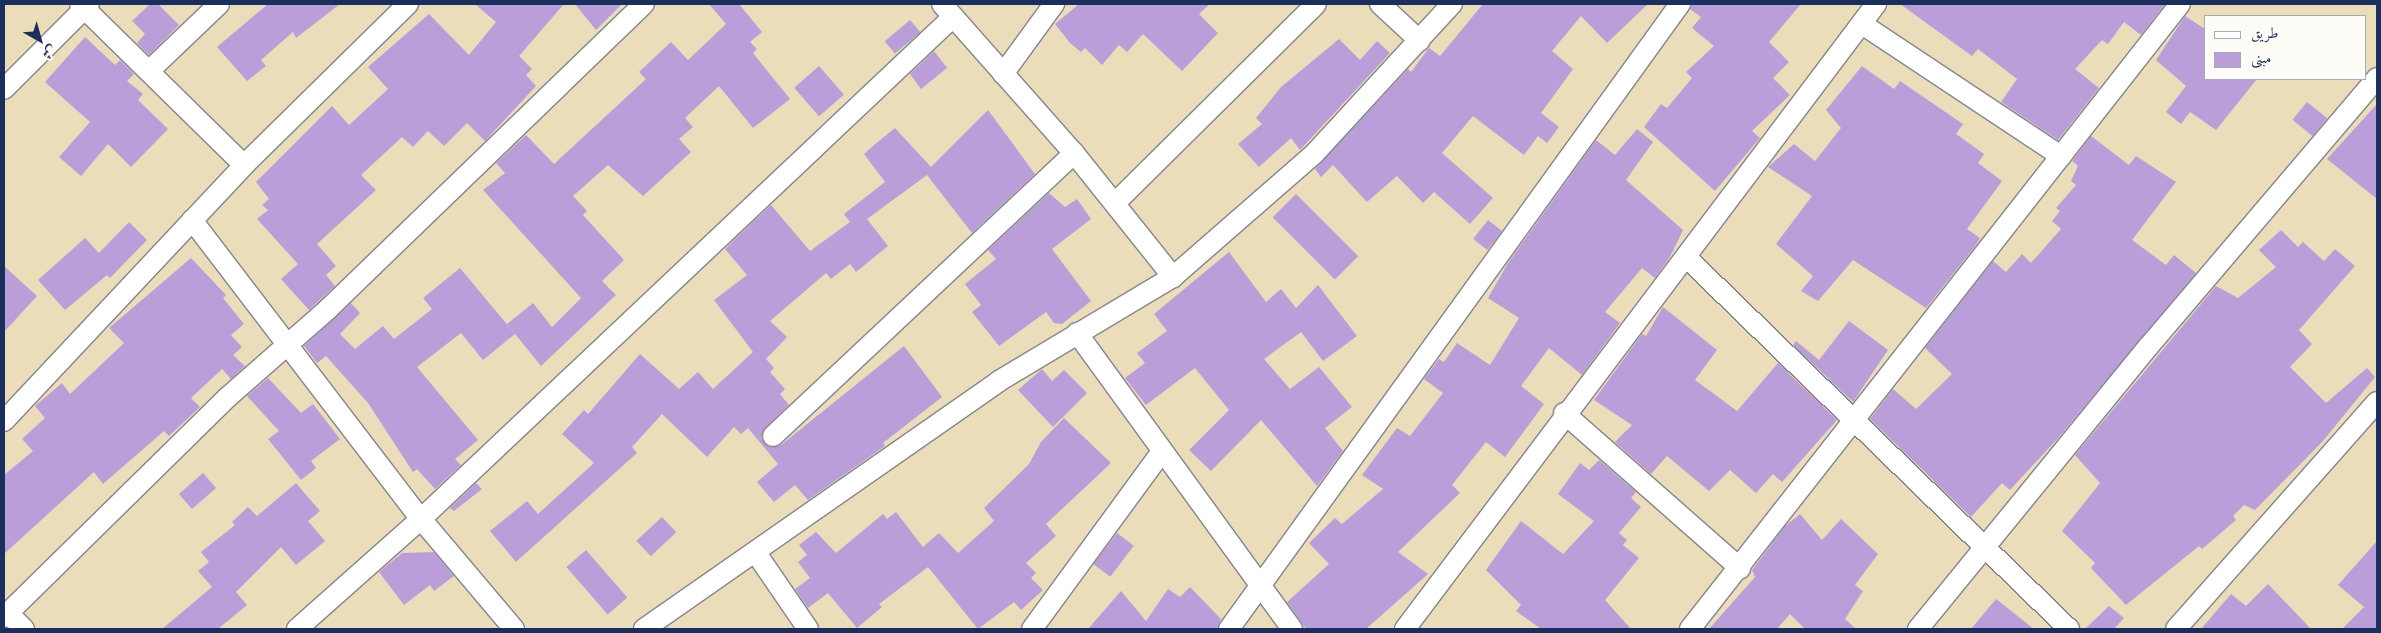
<!DOCTYPE html>
<html>
<head>
<meta charset="utf-8">
<style>
  body { margin:0 }
  #map { position:relative; width:2381px; height:633px; overflow:hidden; background:#ecddba; font-family:"IM FELL English",Amiri,serif }
  div>[style] { position:absolute }
  [style*='--x'] { left:calc(var(--x)*1px); top:calc(var(--y)*1px); width:calc(var(--w)*1px); rotate:calc(var(--a)*1deg) }
  .building>* { inset:0; background:#b99eda; transform-origin:0 0 }
  .roads { filter:drop-shadow(1px 0 #84868c) drop-shadow(-1px 0 #84868c) drop-shadow(0 1px #84868c) drop-shadow(0 -1px #84868c) }
  .minor>* { height:20px; margin:-10px; padding:0 10px; transform-origin:10px; border-radius:10px; background:#fff }
  span { translate:-50% -50%; white-space:nowrap; text-align:center; line-height:1.15; -webkit-text-stroke:4px #fdfcf7; paint-order:stroke }
  .frame { position:absolute; inset:0; border:5px solid #1b2f5e; pointer-events:none }
  .legend { position:absolute; left:2204px; top:15px; width:162px; height:65px; box-sizing:border-box; background:#fdfcf7; border:1px solid #a3aaba; margin:0; padding:6px 9px; list-style:none; font-size:15px; color:#1b2f5e }
  .legend li { display:flex; align-items:center; gap:10px; height:25px }
  .legend b { width:25px; border:1px solid #a3aaba }
  .north { position:absolute; left:15px; top:15px; width:50px; height:50px; -webkit-text-stroke:4px #fdfcf7; paint-order:stroke; rotate:142deg; font-size:14px; font-weight:700; line-height:20px; text-align:center; color:#1b2f5e }
  .north::after { content:''; display:block; margin:auto; width:18px; height:22px; background:#1b2f5e; clip-path:polygon(50% 0,100% 100%,50% 72%,0 100%) }
</style>
</head>
<body>
<div id="map">
  <div class="building">
    <div style="clip-path:polygon(150px 4px,158px 4px,179px 25px,149px 55px,137px 43px,145px 34px,132px 21px)"></div>
    <div style="clip-path:polygon(268px 4px,340px 4px,296px 38px,293px 32px,261px 60px,266px 66px,247px 81px,217px 47px)"></div>
    <div style="clip-path:polygon(475px 4px,564px 4px,519px 56px,532px 69px,526px 75px,536px 86px,485px 141px,467px 123px,444px 146px,428px 131px,413px 147px,402px 137px,361px 175px,376px 190px,317px 244px,336px 266px,326px 275px,335px 286px,309px 310px,281px 279px,298px 264px,257px 219px,268px 210px,262px 205px,269px 199px,256px 182px,332px 106px,349px 125px,388px 89px,368px 67px,429px 14px,469px 55px,496px 22px)"></div>
    <div style="clip-path:polygon(575px 4px,622px 4px,596px 30px)"></div>
    <div style="clip-path:polygon(709px 4px,739px 4px,762px 32px,750px 42px,757px 49px,753px 53px,790px 99px,753px 128px,719px 86px,685px 118px,693px 127px,679px 139px,691px 152px,643px 196px,608px 165px,573px 196px,587px 211px,583px 215px,624px 260px,602px 281px,616px 295px,541px 366px,507px 324px,533px 303px,552px 327px,581px 298px,483px 190px,505px 173px,496px 163px,526px 135px,554px 164px,646px 79px,639px 72px,671px 42px,688px 60px,726px 24px)"></div>
    <div style="clip-path:polygon(1079px 4px,1210px 4px,1199px 14px,1218px 33px,1182px 71px,1143px 34px,1127px 52px,1119px 45px,1102px 65px,1085px 48px,1081px 52px,1070px 43px,1055px 24px)"></div>
    <div style="clip-path:polygon(1483px 4px,1648px 4px,1607px 43px,1581px 16px,1552px 51px,1573px 69px,1541px 113px,1559px 127px,1547px 143px,1538px 136px,1524px 155px,1473px 116px,1442px 153px,1493px 198px,1470px 224px,1434px 192px,1423px 203px,1397px 176px,1367px 202px,1333px 165px,1321px 177px,1315px 169px,1408px 69px,1411px 72px,1429px 48px,1440px 56px)"></div>
    <div style="clip-path:polygon(1692px 4px,1801px 4px,1769px 42px,1789px 62px,1773px 78px,1790px 95px,1752px 131px,1760px 138px,1715px 191px,1644px 127px,1661px 104px,1667px 108px,1692px 78px,1686px 72px,1714px 46px,1692px 28px,1701px 17px,1690px 9px)"></div>
    <div style="clip-path:polygon(1900px 4px,2165px 4px,2141px 35px,2124px 22px,2108px 44px,2102px 40px,2075px 69px,2099px 88px,2058px 140px,2001px 102px,2017px 79px,1978px 49px,1972px 56px)"></div>
    <div style="clip-path:polygon(2185px 16px,2205px 29px,2205px 79px,2257px 79px,2216px 130px,2190px 112px,2181px 124px,2166px 112px,2186px 86px,2156px 60px)"></div>
    <div style="left:910px;top:20px;width:16px;height:33px;rotate:50deg"></div>
    <div style="clip-path:polygon(85px 37px,115px 65px,120px 60px,134px 74px,127px 81px,143px 94px,138px 100px,168px 129px,131px 167px,108px 144px,81px 176px,59px 157px,90px 122px,45px 82px)"></div>
    <div style="clip-path:polygon(1339px 39px,1360px 60px,1377px 41px,1390px 53px,1300px 150px,1291px 138px,1259px 167px,1238px 144px,1262px 124px,1256px 118px,1281px 87px)"></div>
    <div style="clip-path:polygon(934px 51px,947px 68px,921px 89px,910px 74px)"></div>
    <div style="left:819px;top:66px;width:38px;height:33px;rotate:49deg"></div>
    <div style="clip-path:polygon(1862px 66px,1894px 89px,1900px 81px,1963px 124px,1956px 134px,1984px 154px,1978px 163px,2002px 181px,1967px 229px,1980px 238px,1976px 245px,1926px 308px,1853px 260px,1818px 301px,1801px 291px,1813px 276px,1776px 244px,1812px 196px,1768px 167px,1794px 144px,1815px 161px,1841px 128px,1826px 110px)"></div>
    <div style="left:2307px;top:102px;width:26px;height:23px;rotate:39deg"></div>
    <div style="clip-path:polygon(2377px 104px,2377px 199px,2327px 159px)"></div>
    <div style="clip-path:polygon(988px 110px,1035px 174px,972px 233px,927px 175px,867px 219px,888px 246px,856px 272px,850px 264px,831px 279px,826px 273px,770px 321px,787px 337px,766px 359px,774px 368px,770px 372px,785px 389px,780px 394px,789px 405px,765px 428px,761px 438px,769px 447px,781px 445px,904px 346px,942px 397px,883px 443px,885px 446px,808px 500px,795px 485px,774px 502px,757px 482px,778px 464px,748px 428px,741px 434px,734px 427px,707px 457px,662px 414px,632px 447px,637px 453px,516px 562px,490px 531px,527px 501px,538px 514px,594px 463px,562px 434px,584px 410px,588px 414px,640px 354px,679px 389px,698px 372px,713px 389px,753px 352px,714px 300px,747px 275px,725px 249px,735px 239px,771px 205px,810px 251px,850px 222px,844px 214px,885px 182px,864px 154px,874px 145px,895px 128px,931px 167px)"></div>
    <div style="clip-path:polygon(1637px 129px,1653px 142px,1626px 180px,1683px 230px,1670px 257px,1655px 278px,1642px 268px,1605px 312px,1620px 323px,1582px 375px,1549px 348px,1521px 386px,1544px 404px,1505px 457px,1486px 442px,1452px 485px,1460px 493px,1398px 552px,1428px 574px,1366px 629px,1306px 629px,1287px 602px,1329px 564px,1309px 543px,1335px 518px,1342px 524px,1383px 489px,1362px 475px,1397px 428px,1410px 436px,1443px 393px,1424px 379px,1439px 359px,1444px 362px,1457px 343px,1490px 365px,1519px 318px,1488px 298px,1508px 263px,1596px 140px,1615px 155px)"></div>
    <div style="clip-path:polygon(2091px 136px,2129px 165px,2136px 156px,2176px 182px,2132px 240px,2166px 265px,2174px 255px,2196px 273px,2059px 437px,2010px 490px,2002px 483px,1971px 517px,1870px 419px,1893px 389px,1916px 409px,1952px 374px,1925px 348px,1993px 261px,2006px 272px,2022px 254px,2031px 263px,2061px 229px,2052px 221px,2060px 211px,2056px 208px,2076px 185px,2071px 181px,2078px 166px,2072px 161px)"></div>
    <div style="clip-path:polygon(1049px 193px,1065px 207px,1077px 199px,1091px 219px,1052px 249px,1091px 301px,1062px 324px,1054px 323px,1046px 312px,999px 346px,972px 312px,981px 305px,965px 284px,996px 259px,988px 250px)"></div>
    <div style="left:1296px;top:194px;width:88px;height:33px;rotate:45deg"></div>
    <div style="left:1488px;top:220px;width:18px;height:24px;rotate:38deg"></div>
    <div style="clip-path:polygon(129px 222px,147px 240px,110px 278px,107px 275px,65px 310px,38px 280px,85px 238px,99px 253px)"></div>
    <div style="clip-path:polygon(2281px 230px,2298px 247px,2303px 242px,2324px 261px,2335px 249px,2355px 266px,2299px 330px,2312px 344px,2290px 367px,2326px 403px,2367px 368px,2375px 377px,2323px 441px,2255px 510px,2244px 505px,2233px 516px,2236px 520px,2202px 549px,2199px 546px,2126px 605px,2091px 568px,2095px 563px,2062px 531px,2100px 483px,2075px 455px,2216px 286px,2238px 298px,2276px 267px,2259px 250px)"></div>
    <div style="clip-path:polygon(1229px 252px,1266px 302px,1281px 289px,1296px 308px,1318px 285px,1357px 336px,1323px 361px,1301px 332px,1264px 359px,1290px 389px,1319px 367px,1352px 407px,1325px 428px,1343px 451px,1317px 486px,1261px 420px,1211px 471px,1189px 450px,1229px 410px,1195px 368px,1146px 405px,1125px 378px,1145px 363px,1137px 353px,1167px 331px,1154px 314px)"></div>
    <div style="clip-path:polygon(191px 258px,226px 295px,223px 298px,244px 324px,231px 335px,242px 347px,233px 355px,245px 366px,231px 379px,222px 369px,191px 398px,200px 407px,169px 436px,164px 431px,103px 484px,94px 472px,4px 554px,4px 475px,33px 451px,22px 439px,45px 418px,35px 406px,62px 383px,70px 394px,124px 343px,109px 328px)"></div>
    <div style="clip-path:polygon(4px 266px,37px 296px,4px 332px)"></div>
    <div style="clip-path:polygon(460px 268px,515px 334px,483px 360px,461px 333px,417px 367px,478px 440px,455px 459px,461px 465px,435px 489px,417px 469px,413px 472px,368px 403px,326px 356px,317px 363px,304px 346px,351px 303px,360px 313px,340px 334px,355px 349px,383px 326px,394px 339px,432px 309px,423px 298px)"></div>
    <div style="clip-path:polygon(1663px 307px,1717px 350px,1695px 380px,1737px 411px,1778px 363px,1837px 420px,1782px 482px,1773px 474px,1756px 493px,1730px 470px,1709px 491px,1667px 456px,1651px 474px,1615px 442px,1632px 425px,1594px 400px,1642px 334px,1646px 336px)"></div>
    <div style="clip-path:polygon(1849px 321px,1888px 350px,1853px 402px,1793px 345px,1796px 341px,1819px 360px)"></div>
    <div style="clip-path:polygon(1042px 369px,1052px 381px,1064px 370px,1087px 393px,1053px 427px,1018px 390px)"></div>
    <div style="clip-path:polygon(268px 378px,301px 413px,313px 404px,340px 439px,311px 461px,316px 468px,301px 480px,268px 439px,279px 431px,247px 396px)"></div>
    <div style="clip-path:polygon(1064px 418px,1111px 463px,1046px 524px,1056px 536px,1026px 563px,1036px 573px,1031px 578px,1043px 590px,1021px 610px,1014px 602px,978px 629px,928px 567px,879px 604px,882px 607px,857px 628px,828px 593px,808px 608px,795px 589px,810px 578px,798px 562px,807px 555px,799px 545px,816px 532px,836px 553px,883px 514px,887px 519px,896px 512px,923px 547px,939px 533px,958px 553px,994px 521px,984px 508px,1029px 464px,1041px 442px)"></div>
    <div style="clip-path:polygon(1599px 460px,1636px 492px,1631px 498px,1641px 507px,1619px 533px,1627px 540px,1623px 545px,1639px 558px,1605px 600px,1631px 629px,1541px 629px,1516px 611px,1521px 605px,1486px 570px,1521px 521px,1563px 554px,1594px 521px,1558px 494px,1580px 463px,1589px 470px)"></div>
    <div style="left:203px;top:473px;width:20px;height:32px;rotate:49deg"></div>
    <div style="clip-path:polygon(296px 483px,320px 511px,308px 521px,325px 541px,296px 565px,281px 547px,236px 592px,247px 605px,218px 629px,162px 629px,212px 587px,198px 571px,209px 562px,201px 552px,235px 525px,232px 522px,248px 507px,257px 516px)"></div>
    <div style="clip-path:polygon(476px 483px,482px 489px,454px 511px,450px 508px)"></div>
    <div style="clip-path:polygon(1800px 514px,1822px 540px,1841px 519px,1878px 554px,1855px 585px,1863px 591px,1845px 619px,1856px 629px,1805px 629px,1790px 614px,1777px 629px,1709px 629px,1755px 577px,1752px 570px,1785px 526px)"></div>
    <div style="left:662px;top:517px;width:21px;height:35px;rotate:47deg"></div>
    <div style="left:1117px;top:533px;width:21px;height:39px;rotate:37deg"></div>
    <div style="clip-path:polygon(2377px 541px,2377px 629px,2342px 629px,2364px 607px,2338px 585px)"></div>
    <div style="left:586px;top:550px;width:63px;height:26px;rotate:49deg"></div>
    <div style="clip-path:polygon(434px 552px,454px 576px,434px 591px,430px 585px,404px 605px,379px 572px,402px 553px)"></div>
    <div style="clip-path:polygon(2268px 584px,2311px 629px,2201px 629px,2231px 594px,2246px 606px)"></div>
    <div style="clip-path:polygon(1190px 587px,1221px 619px,1217px 629px,1088px 629px,1121px 591px,1146px 621px,1168px 589px,1180px 597px)"></div>
    <div style="clip-path:polygon(1996px 599px,2034px 629px,1971px 629px)"></div>
    <div style="clip-path:polygon(2109px 606px,2124px 618px,2114px 629px,2085px 629px)"></div>
  </div>
  <div class="roads">
    <div class="minor">
      <div style="--x:80;--y:4;--w:230;--a:44.5"></div>
      <div style="--x:942;--y:4;--w:199;--a:48.5"></div>
      <div style="--x:1074;--y:153;--w:159;--a:51.4"></div>
      <div style="--x:1380;--y:4;--w:54;--a:42.8"></div>
      <div style="--x:1862;--y:24;--w:239;--a:33.6"></div>
      <div style="--x:149;--y:71;--w:97;--a:-43.7"></div>
      <div style="--x:1003;--y:74;--w:87;--a:-53.9"></div>
      <div style="--x:4;--y:89;--w:120;--a:-45"></div>
      <div style="--x:1116;--y:202;--w:281;--a:-44.7"></div>
      <div style="--x:192;--y:220;--w:377;--a:52.6"></div>
      <div style="--x:421;--y:519;--w:144;--a:49.8"></div>
      <div style="--x:1686;--y:257;--w:534;--a:44.17"></div>
      <div style="--x:1077;--y:333;--w:366;--a:54"></div>
      <div style="--x:1564;--y:413;--w:235;--a:41.4"></div>
      <div style="--x:4;--y:421;--w:351;--a:-46.8"></div>
      <div style="--x:244;--y:165;--w:230;--a:-44.5"></div>
      <div style="--x:773;--y:436;--w:413;--a:-43.2"></div>
      <div style="--x:756;--y:553;--w:92;--a:55.6"></div>
      <div style="--x:8;--y:613;--w:23;--a:45"></div>
      <div style="--x:4;--y:617;--w:314;--a:-44.5"></div>
      <div style="--x:228;--y:397;--w:133;--a:-41.3"></div>
      <div style="--x:328;--y:309;--w:439;--a:-44"></div>
      <div style="--x:297;--y:629;--w:166;--a:-41.6"></div>
      <div style="--x:421;--y:519;--w:731;--a:-43.34"></div>
      <div style="--x:644;--y:629;--w:433;--a:-34.9"></div>
      <div style="--x:999;--y:381;--w:203;--a:-30.9"></div>
      <div style="--x:1173;--y:277;--w:187;--a:-41.1"></div>
      <div style="--x:1314;--y:154;--w:204;--a:-47.4"></div>
      <div style="--x:1032;--y:629;--w:218;--a:-53.8"></div>
      <div style="--x:1229;--y:629;--w:771;--a:-54.19"></div>
      <div style="--x:1405;--y:629;--w:783;--a:-53"></div>
      <div style="--x:1690;--y:629;--w:794;--a:-51.9"></div>
      <div style="--x:1918;--y:629;--w:365;--a:-50.8"></div>
      <div style="--x:2149;--y:346;--w:352;--a:-49.6"></div>
      <div style="--x:2176;--y:629;--w:303;--a:-48.5"></div>
    </div>
  </div>
  <div class="frame"></div>
  <ul class="legend">
  <li><b style="height:6px;background:#fff"></b>طريق</li>
  <li><b style="height:14px;background:#b99eda"></b>مبنى</li>
  </ul>
  <div class="north">ش</div>
</div>
</body>
</html>
